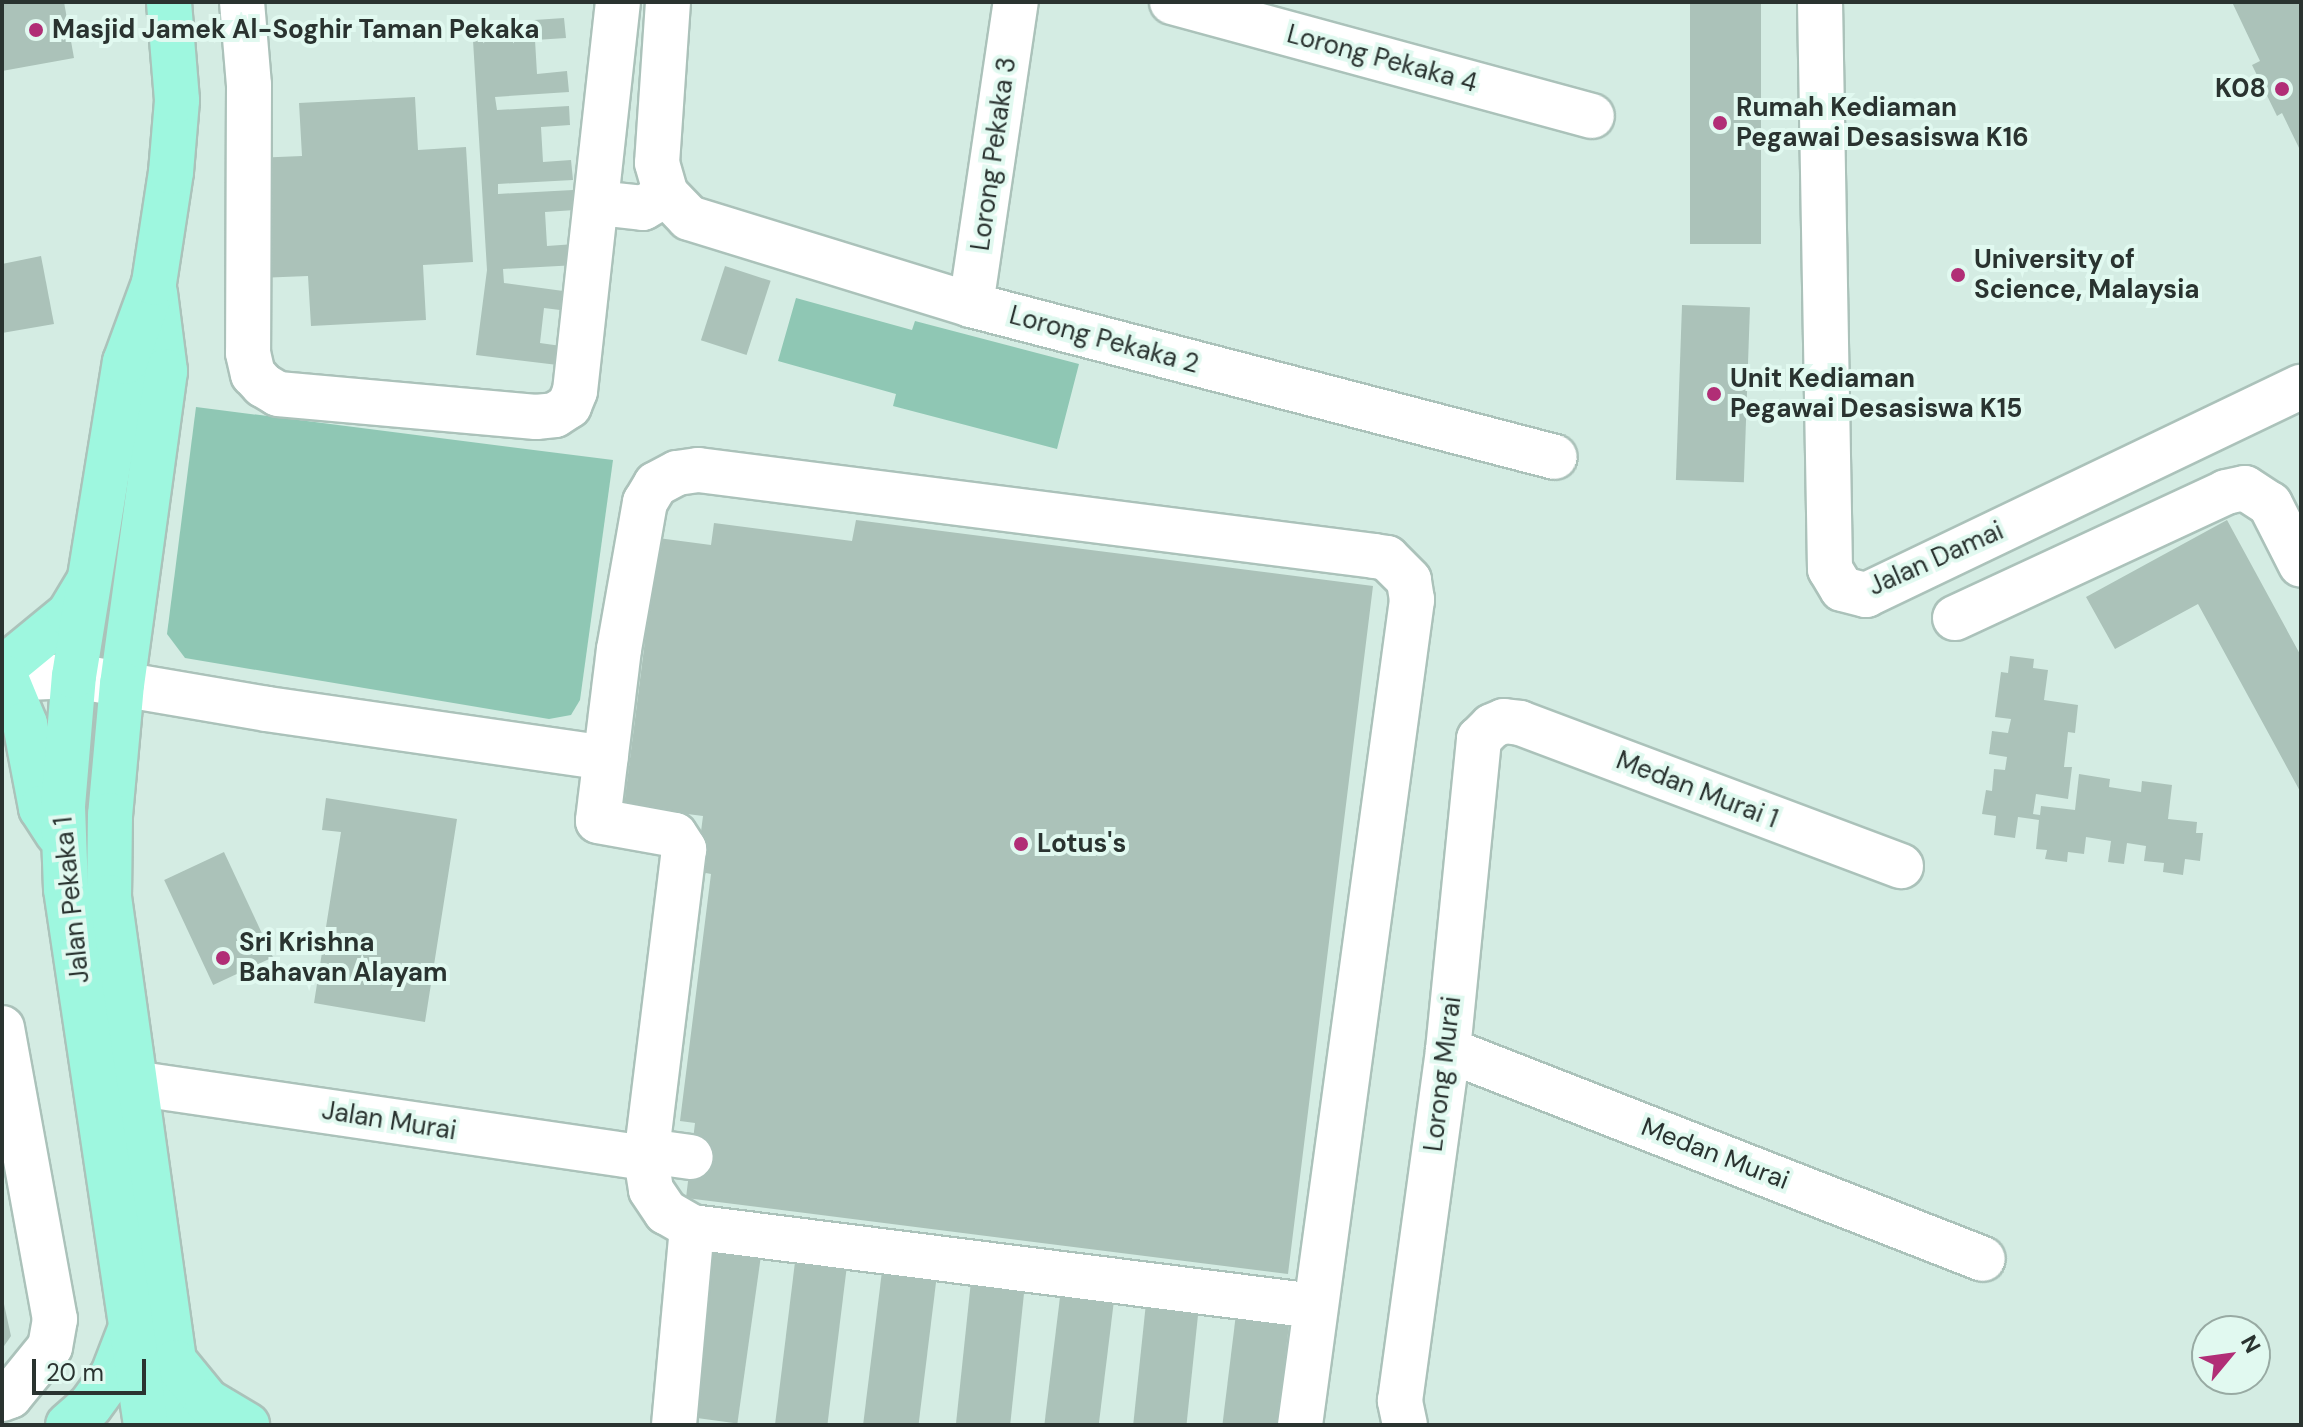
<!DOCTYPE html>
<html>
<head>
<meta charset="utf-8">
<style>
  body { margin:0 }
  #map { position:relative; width:2303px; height:1427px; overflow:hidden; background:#d4ece3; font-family:"DM Sans",sans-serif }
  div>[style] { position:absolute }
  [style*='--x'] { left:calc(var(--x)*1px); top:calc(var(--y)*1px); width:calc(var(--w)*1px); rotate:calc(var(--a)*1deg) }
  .green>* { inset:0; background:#8fc7b4 }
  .building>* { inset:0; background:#abc2b9; transform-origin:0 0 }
  .roads { filter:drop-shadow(2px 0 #abc2ba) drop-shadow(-2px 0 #abc2ba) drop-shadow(0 2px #abc2ba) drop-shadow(0 -2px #abc2ba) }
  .minor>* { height:44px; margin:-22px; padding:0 22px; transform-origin:22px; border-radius:22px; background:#fff }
  .major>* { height:44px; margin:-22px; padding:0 22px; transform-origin:22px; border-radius:22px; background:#9ef7df }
  .dots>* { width:22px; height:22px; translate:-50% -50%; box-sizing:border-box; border:4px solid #e1f9f0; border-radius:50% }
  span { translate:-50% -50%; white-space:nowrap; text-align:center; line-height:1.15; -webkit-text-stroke:8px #e1f9f0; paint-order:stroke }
  .poi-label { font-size:26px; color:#2a3330; font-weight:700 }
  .left { translate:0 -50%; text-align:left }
  .right { translate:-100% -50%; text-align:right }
  .street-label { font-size:26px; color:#2a3330 }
  .frame { position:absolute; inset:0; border:4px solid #2a3330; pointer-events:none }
  .north { position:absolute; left:2191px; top:1315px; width:80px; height:80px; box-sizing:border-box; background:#e1f9f0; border:2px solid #98aaa3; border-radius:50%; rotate:61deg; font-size:22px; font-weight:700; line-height:32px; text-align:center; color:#2a3330 }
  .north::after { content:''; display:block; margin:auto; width:28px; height:36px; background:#b12e76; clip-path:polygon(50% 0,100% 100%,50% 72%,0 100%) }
  .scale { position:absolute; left:32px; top:1359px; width:114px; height:36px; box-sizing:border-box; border:4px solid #2a3330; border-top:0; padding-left:10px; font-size:24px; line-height:28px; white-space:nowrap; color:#2a3330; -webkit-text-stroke:6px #e1f9f0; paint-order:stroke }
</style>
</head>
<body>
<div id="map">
  <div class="green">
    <div style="clip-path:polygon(796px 298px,912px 330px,915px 321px,1079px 364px,1057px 449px,893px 406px,896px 394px,778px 361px)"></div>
    <div style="clip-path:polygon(196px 407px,613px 460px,580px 700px,571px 715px,549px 719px,185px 658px,167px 634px)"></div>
  </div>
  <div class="building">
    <div style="clip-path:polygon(2px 2px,64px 2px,74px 58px,2px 71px)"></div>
    <div style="left:1690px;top:2px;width:71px;height:242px"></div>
    <div style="clip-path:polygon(2232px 2px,2301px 2px,2301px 152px,2282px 113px,2277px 116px,2252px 65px,2260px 61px)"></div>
    <div style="clip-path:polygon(564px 18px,566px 38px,535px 40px,537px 74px,567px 71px,569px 92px,495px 97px,497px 110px,569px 106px,570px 125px,541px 127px,543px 162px,571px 160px,573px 180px,498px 184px,498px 194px,573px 190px,575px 210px,545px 212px,547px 246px,575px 244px,577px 265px,503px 269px,504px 283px,578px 293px,576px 312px,544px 308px,540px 343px,568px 347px,566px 366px,476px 355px,487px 270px,472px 24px)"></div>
    <div style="clip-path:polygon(415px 97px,418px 150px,466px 147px,473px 262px,423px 265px,426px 320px,311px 326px,308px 276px,258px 278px,251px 158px,302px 156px,299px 103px)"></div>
    <div style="clip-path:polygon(41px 256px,54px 324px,2px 333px,2px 264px)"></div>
    <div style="left:725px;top:266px;width:48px;height:78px;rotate:18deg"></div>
    <div style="left:1682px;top:305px;width:68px;height:175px;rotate:2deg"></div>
    <div style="clip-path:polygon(856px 520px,1373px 586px,1288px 1274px,686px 1198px,695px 1123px,680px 1121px,711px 874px,696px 871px,703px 816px,624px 806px,658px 538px,711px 545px,714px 523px,852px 541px)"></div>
    <div style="clip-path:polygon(2227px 520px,2301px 656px,2301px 793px,2198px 604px,2115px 649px,2086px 597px)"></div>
    <div style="clip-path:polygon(2010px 656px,2034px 659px,2033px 668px,2048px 670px,2044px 700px,2078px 705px,2075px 733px,2068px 732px,2064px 767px,2072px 767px,2068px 799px,2036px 794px,2033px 814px,2040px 815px,2041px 806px,2075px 810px,2079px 774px,2110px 779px,2109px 787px,2141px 792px,2142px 781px,2172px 785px,2168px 819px,2197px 822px,2196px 833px,2203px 833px,2200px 861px,2185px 859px,2183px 875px,2163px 872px,2164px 863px,2144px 861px,2146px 846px,2127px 843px,2124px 864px,2108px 862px,2111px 841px,2086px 837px,2084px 854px,2068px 852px,2067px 862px,2045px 859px,2047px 850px,2036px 849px,2039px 820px,2018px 817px,2015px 838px,1994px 835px,1996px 816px,1982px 814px,1986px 790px,1992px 791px,1994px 769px,2005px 770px,2007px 757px,1989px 754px,1992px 731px,2008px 733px,2011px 719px,1995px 717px,2001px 672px,2008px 673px)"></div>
    <div style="clip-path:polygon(326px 798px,457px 819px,425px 1022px,314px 1003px,341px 832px,322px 830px)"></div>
    <div style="left:224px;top:852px;width:116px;height:66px;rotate:65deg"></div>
    <div style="left:709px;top:1252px;width:52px;height:166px;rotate:8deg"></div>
    <div style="left:795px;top:1262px;width:52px;height:164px;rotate:7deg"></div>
    <div style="left:882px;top:1271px;width:55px;height:155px;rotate:7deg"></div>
    <div style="left:971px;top:1281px;width:54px;height:145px;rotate:6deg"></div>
    <div style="left:1061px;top:1289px;width:54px;height:137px;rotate:7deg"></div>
    <div style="clip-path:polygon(2px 1295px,11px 1336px,2px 1349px)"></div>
    <div style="left:1146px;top:1303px;width:53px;height:123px;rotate:6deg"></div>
    <div style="left:1236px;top:1314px;width:54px;height:112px;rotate:7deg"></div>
  </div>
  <div class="roads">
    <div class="minor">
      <div style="--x:242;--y:2;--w:83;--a:85.2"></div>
      <div style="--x:249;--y:85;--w:268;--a:90.2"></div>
      <div style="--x:248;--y:353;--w:22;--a:77"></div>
      <div style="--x:253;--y:374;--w:15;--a:48"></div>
      <div style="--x:263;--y:385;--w:17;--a:31"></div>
      <div style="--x:278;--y:394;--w:259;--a:5.1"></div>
      <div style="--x:536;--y:417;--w:19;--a:-6"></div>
      <div style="--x:555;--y:415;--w:17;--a:-33"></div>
      <div style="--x:569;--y:406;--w:16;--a:-68"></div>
      <div style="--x:575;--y:391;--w:391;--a:-83.7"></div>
      <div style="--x:668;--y:2;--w:161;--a:93.9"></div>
      <div style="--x:657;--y:163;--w:32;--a:74"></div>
      <div style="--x:666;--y:194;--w:33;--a:46"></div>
      <div style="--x:689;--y:218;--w:295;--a:17.1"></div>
      <div style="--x:971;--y:305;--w:603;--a:14.59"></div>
      <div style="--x:1172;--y:2;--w:435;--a:15.2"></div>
      <div style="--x:1820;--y:2;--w:567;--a:88.99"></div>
      <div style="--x:1830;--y:569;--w:23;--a:59"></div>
      <div style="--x:1842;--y:589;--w:25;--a:14"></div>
      <div style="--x:1866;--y:595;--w:482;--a:-25.6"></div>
      <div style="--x:598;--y:203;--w:45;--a:6.3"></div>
      <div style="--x:643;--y:208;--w:27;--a:-31"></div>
      <div style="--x:971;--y:305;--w:306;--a:-81.6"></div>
      <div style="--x:1955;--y:618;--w:299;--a:-24.9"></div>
      <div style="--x:2226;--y:492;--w:19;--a:-12"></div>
      <div style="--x:2245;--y:488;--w:30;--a:33"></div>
      <div style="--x:2270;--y:504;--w:68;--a:63.1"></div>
      <div style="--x:2;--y:679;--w:72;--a:-2.4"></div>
      <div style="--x:74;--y:676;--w:196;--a:9.7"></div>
      <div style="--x:267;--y:709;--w:342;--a:8.2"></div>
      <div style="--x:2;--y:1028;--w:296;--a:79.7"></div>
      <div style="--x:55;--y:1319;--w:28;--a:100"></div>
      <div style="--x:50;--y:1347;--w:63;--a:129.2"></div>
      <div style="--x:10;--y:1396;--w:9;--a:159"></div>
      <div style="--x:1448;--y:1050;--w:574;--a:21.34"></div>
      <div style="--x:133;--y:1083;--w:518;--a:8.32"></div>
      <div style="--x:647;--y:1151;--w:44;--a:7.8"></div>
      <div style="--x:674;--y:1425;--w:199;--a:-84.8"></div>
      <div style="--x:1300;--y:1425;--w:833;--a:-82.27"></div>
      <div style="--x:1412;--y:600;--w:20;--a:-99"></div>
      <div style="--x:1409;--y:580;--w:31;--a:-135"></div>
      <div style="--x:1387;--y:558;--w:12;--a:-171"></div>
      <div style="--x:1375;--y:556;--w:682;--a:-172.76"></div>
      <div style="--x:698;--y:470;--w:21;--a:172"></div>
      <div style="--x:677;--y:473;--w:24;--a:152"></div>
      <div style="--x:656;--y:484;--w:21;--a:121"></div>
      <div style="--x:645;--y:502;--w:149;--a:100"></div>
      <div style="--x:619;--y:649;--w:173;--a:97"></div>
      <div style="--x:598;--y:821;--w:78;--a:10.3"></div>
      <div style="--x:675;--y:835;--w:17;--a:57"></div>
      <div style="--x:684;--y:849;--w:311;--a:97"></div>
      <div style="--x:646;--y:1158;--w:32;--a:81"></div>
      <div style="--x:651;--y:1190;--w:27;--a:56"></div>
      <div style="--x:666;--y:1212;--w:30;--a:30"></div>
      <div style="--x:692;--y:1227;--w:627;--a:7.24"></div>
      <div style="--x:1405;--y:1425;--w:25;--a:-102"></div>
      <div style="--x:1400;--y:1401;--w:354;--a:-82.2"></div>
      <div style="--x:1448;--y:1050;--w:313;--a:-84.3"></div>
      <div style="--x:1479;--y:739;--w:18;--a:-45"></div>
      <div style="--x:1492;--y:726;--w:13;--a:-23"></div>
      <div style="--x:1504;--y:721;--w:16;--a:7"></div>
      <div style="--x:1520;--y:723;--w:407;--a:20.6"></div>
    </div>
    <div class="major">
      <div style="--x:155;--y:293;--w:79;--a:82.7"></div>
      <div style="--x:165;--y:371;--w:316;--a:97.8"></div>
      <div style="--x:122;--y:684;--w:132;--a:95.2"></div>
      <div style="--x:110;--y:815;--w:82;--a:90.7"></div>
      <div style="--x:109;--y:897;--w:533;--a:82.02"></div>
      <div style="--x:2;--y:669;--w:87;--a:-39.4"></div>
      <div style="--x:69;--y:614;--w:35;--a:-59"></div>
      <div style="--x:6;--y:678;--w:50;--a:67.6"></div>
      <div style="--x:25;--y:724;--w:86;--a:79.2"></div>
      <div style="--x:41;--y:808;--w:30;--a:57"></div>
      <div style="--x:175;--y:1362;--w:50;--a:50.6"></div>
      <div style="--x:207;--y:1401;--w:47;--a:31"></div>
      <div style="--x:68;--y:1425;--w:29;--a:-41"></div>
      <div style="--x:90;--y:1406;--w:39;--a:-54"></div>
      <div style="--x:113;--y:1374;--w:47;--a:-68.9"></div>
      <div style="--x:146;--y:1425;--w:542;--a:-98.49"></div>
      <div style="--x:66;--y:889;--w:83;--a:-92.1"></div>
      <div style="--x:63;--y:806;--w:130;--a:-85.2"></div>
      <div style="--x:74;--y:676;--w:318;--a:-80.8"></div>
      <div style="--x:125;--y:362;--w:84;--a:-69.8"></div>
      <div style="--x:154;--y:283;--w:112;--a:-81.3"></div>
      <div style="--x:171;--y:172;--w:72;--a:-85.2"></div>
      <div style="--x:177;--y:100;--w:98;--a:-94.7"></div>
    </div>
  </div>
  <div class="dots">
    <div style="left:36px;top:30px;background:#b12e76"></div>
    <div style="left:2282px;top:89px;background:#b12e76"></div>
    <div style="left:1720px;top:123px;background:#b12e76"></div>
    <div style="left:1958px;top:275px;background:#b12e76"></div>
    <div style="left:1714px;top:394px;background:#b12e76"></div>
    <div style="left:1021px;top:844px;background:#b12e76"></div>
    <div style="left:223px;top:958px;background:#b12e76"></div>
  </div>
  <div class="poi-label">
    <span class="left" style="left:52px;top:30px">Masjid Jamek Al-Soghir Taman Pekaka</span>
    <span class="right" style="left:2266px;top:89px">K08</span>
    <span class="left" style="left:1736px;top:123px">Rumah Kediaman<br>Pegawai Desasiswa K16</span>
    <span class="left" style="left:1974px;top:275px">University of<br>Science, Malaysia</span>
    <span class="left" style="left:1730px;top:394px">Unit Kediaman<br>Pegawai Desasiswa K15</span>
    <span class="left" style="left:1037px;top:844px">Lotus's</span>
    <span class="left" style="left:239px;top:958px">Sri Krishna<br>Bahavan Alayam</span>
  </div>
  <div class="street-label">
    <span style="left:1382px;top:59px;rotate:15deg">Lorong Pekaka 4</span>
    <span style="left:994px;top:154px;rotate:-82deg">Lorong Pekaka 3</span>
    <span style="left:1104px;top:340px;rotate:15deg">Lorong Pekaka 2</span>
    <span style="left:1936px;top:559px;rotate:-24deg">Jalan Damai</span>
    <span style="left:1697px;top:790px;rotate:21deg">Medan Murai 1</span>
    <span style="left:72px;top:900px;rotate:-96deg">Jalan Pekaka 1</span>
    <span style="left:1443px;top:1074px;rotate:-83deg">Lorong Murai</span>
    <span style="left:389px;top:1121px;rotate:9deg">Jalan Murai</span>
    <span style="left:1715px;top:1154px;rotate:21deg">Medan Murai</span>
  </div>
  <div class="frame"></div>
  <div class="north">N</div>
  <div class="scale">20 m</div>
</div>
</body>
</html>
